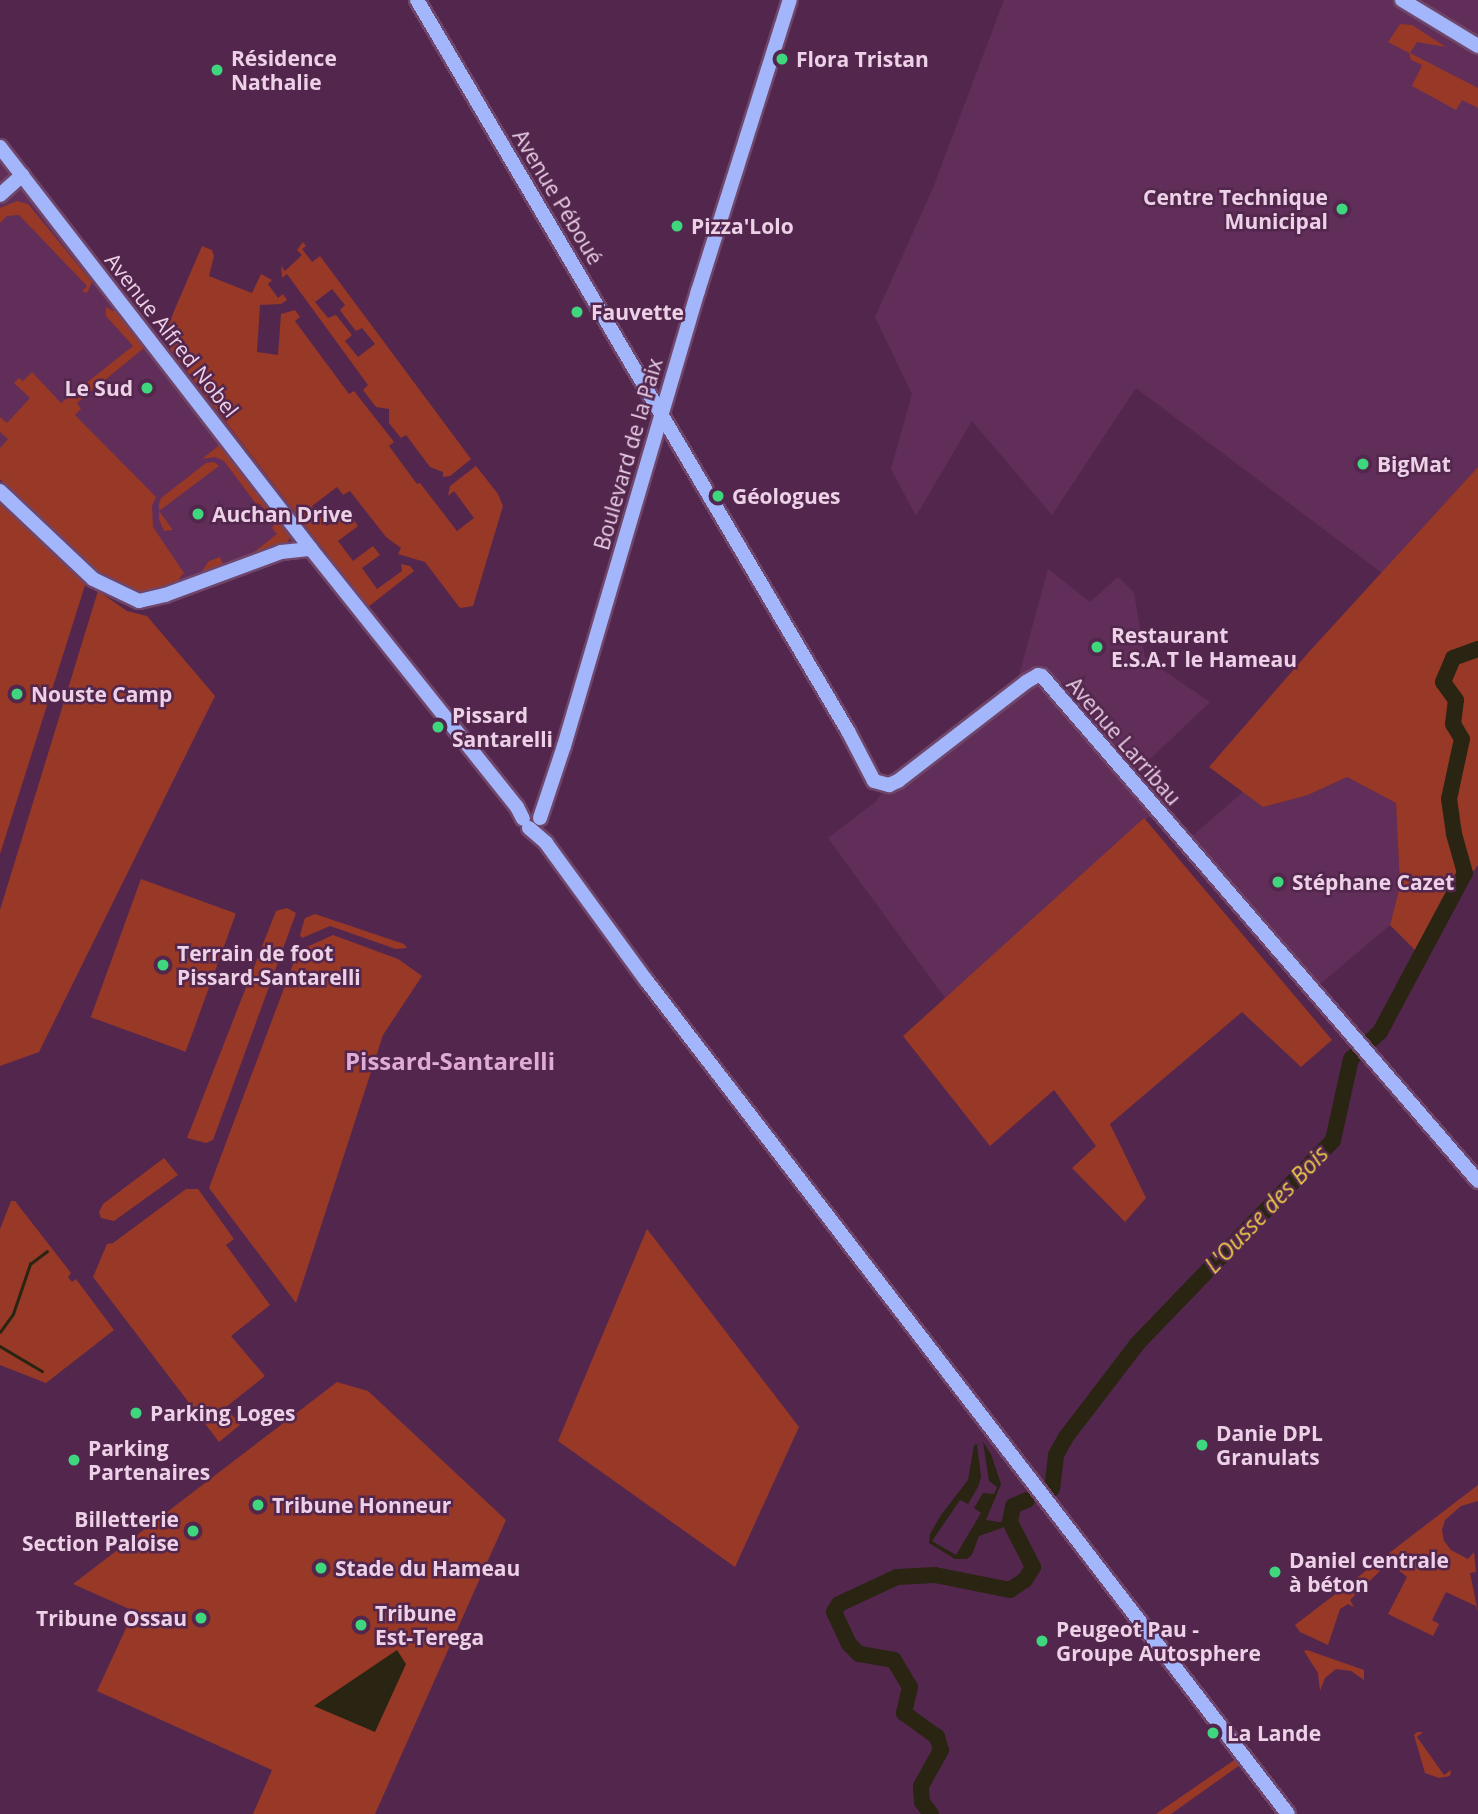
<!DOCTYPE html>
<html>
<head>
<meta charset="utf-8">
<style>
  body { margin:0 }
  #map { position:relative; width:1478px; height:1814px; overflow:hidden; background:#53274d; font-family:"Open Sans",sans-serif }
  div>[style] { position:absolute }
  [style*='--x'] { left:calc(var(--x)*1px); top:calc(var(--y)*1px); width:calc(var(--w)*1px); rotate:calc(var(--a)*1deg) }
  .built>* { inset:0; background:#602e59 }
  .green>* { inset:0; background:#983826; transform-origin:0 0 }
  .water>* { inset:0; background:#2a2413 }
  .pier>* { inset:0; background:#53274d }
  .stream>* { height:2.5px; margin:-1.25px; padding:0 1.25px; transform-origin:1.25px; border-radius:1.25px; background:#2a2413 }
  .river>* { height:16px; margin:-8px; padding:0 8px; transform-origin:8px; border-radius:8px; background:#2a2413 }
  .roads { filter:drop-shadow(2px 0 #6f4669) drop-shadow(-2px 0 #6f4669) drop-shadow(0 2px #6f4669) drop-shadow(0 -2px #6f4669) }
  .secondary>* { height:14px; margin:-7px; padding:0 7px; transform-origin:7px; border-radius:7px; background:#a4b6fb }
  .dots>* { width:19px; height:19px; translate:-50% -50%; box-sizing:border-box; border:4px solid #53274d; border-radius:50% }
  span { translate:-50% -50%; white-space:nowrap; text-align:center; line-height:1.15; -webkit-text-stroke:5px #53274d; paint-order:stroke }
  .poi-label { font-size:21px; color:#ecd1e7; font-weight:700 }
  .left { translate:0 -50%; text-align:left }
  .right { translate:-100% -50%; text-align:right }
  .street-label { font-size:21px; color:#ecd1e7 }
  .water-label { font-size:23px; color:#e9c64a; font-style:italic }
  .quarter-label { font-size:24px; color:#e0abd6; font-weight:700 }
</style>
</head>
<body>
<div id="map">
  <div class="built">
    <div style="clip-path:polygon(1004px 0,1478px 0,1478px 467px,1382px 573px,1136px 388px,1052px 515px,972px 421px,916px 516px,891px 469px,912px 394px,875px 317px,933px 188px)"></div>
    <div style="clip-path:polygon(0 147px,311px 549px,145px 601px,93px 579px,0 491px)"></div>
    <div style="clip-path:polygon(1048px 569px,1090px 602px,1118px 577px,1134px 593px,1145px 658px,1210px 702px,1129px 779px,1156px 811px,945px 998px,828px 838px,874px 803px,889px 785px,1015px 690px)"></div>
    <div style="clip-path:polygon(1347px 777px,1396px 803px,1400px 886px,1390px 925px,1312px 991px,1184px 843px,1243px 792px,1263px 807px,1308px 795px)"></div>
  </div>
  <div class="green">
    <div style="clip-path:polygon(1400px 24px,1412px 25px,1446px 47px,1417px 42px,1410px 53px,1478px 88px,1478px 108px,1462px 100px,1456px 110px,1412px 86px,1422px 65px,1411px 60px,1409px 53px,1388px 42px)"></div>
    <div style="clip-path:polygon(17px 201px,28px 204px,92px 282px,87px 293px,82px 291px,87px 286px,19px 215px,7px 216px,0 223px,0 208px)"></div>
    <div style="clip-path:polygon(evenodd,303px 242px,306px 246px,302px 249px,312px 262px,320px 256px,471px 459px,450px 476px,443px 477px,443px 472px,430px 467px,406px 435px,401px 438px,389px 423px,389px 409px,376px 407px,363px 390px,368px 385px,287px 274px,282px 278px,281px 266px,285px 271px,302px 255px,297px 250px,303px 242px,332px 289px,345px 305px,340px 310px,348px 321px,356px 331px,362px 328px,375px 344px,358px 357px,345px 341px,352px 335px,336px 315px,328px 318px,315px 302px,332px 289px)"></div>
    <div style="clip-path:polygon(202px 246px,212px 250px,214px 256px,209px 276px,252px 293px,261px 274px,272px 280px,268px 284px,278px 298px,283px 294px,287px 300px,281px 304px,260px 305px,257px 352px,278px 355px,281px 314px,295px 310px,300px 317px,295px 321px,349px 394px,354px 391px,394px 442px,389px 446px,417px 484px,420px 483px,457px 531px,474px 518px,454px 491px,448px 496px,450px 486px,476px 466px,498px 494px,503px 506px,473px 606px,460px 608px,425px 562px,398px 554px,401px 548px,386px 537px,350px 491px,343px 495px,337px 487px,312px 506px,327px 526px,347px 511px,358px 526px,338px 541px,353px 561px,373px 546px,380px 555px,362px 568px,377px 589px,402px 571px,401px 564px,410px 566px,414px 571px,368px 607px,162px 339px)"></div>
    <div style="clip-path:polygon(106px 307px,123px 316px,149px 349px,144px 348px,77px 403px,81px 409px,75px 415px,156px 497px,152px 506px,153px 527px,184px 573px,175px 584px,164px 590px,146px 593px,131px 590px,107px 580px,0 479px,0 448px,8px 439px,0 432px,0 417px,7px 423px,30px 398px,14px 383px,19px 378px,23px 381px,32px 372px,61px 403px,133px 346px,106px 316px)"></div>
    <div style="clip-path:polygon(222px 443px,291px 536px,287px 543px,205px 574px,202px 571px,209px 561px,220px 557px,223px 564px,254px 552px,277px 534px,272px 528px,275px 522px,260px 504px,257px 505px,224px 461px,215px 457px,202px 459px)"></div>
    <div style="clip-path:polygon(214px 462px,219px 466px,159px 511px,173px 530px,164px 531px,159px 519px,159px 504px,161px 498px,206px 463px)"></div>
    <div style="clip-path:polygon(1478px 467px,1478px 865px,1416px 951px,1390px 925px,1400px 886px,1396px 803px,1347px 777px,1308px 795px,1263px 807px,1209px 767px,1308px 653px)"></div>
    <div style="clip-path:polygon(0 495px,87px 579px,0 854px)"></div>
    <div style="clip-path:polygon(98px 591px,127px 611px,147px 616px,215px 696px,39px 1052px,0 1066px,0 910px)"></div>
    <div style="clip-path:polygon(1144px 818px,1332px 1040px,1301px 1067px,1242px 1012px,1110px 1124px,1146px 1198px,1125px 1222px,1072px 1168px,1096px 1146px,1054px 1090px,990px 1146px,903px 1036px)"></div>
    <div style="left:141px;top:879px;width:101px;height:147px;rotate:20deg"></div>
    <div style="clip-path:polygon(287px 908px,296px 913px,213px 1140px,206px 1143px,187px 1138px,276px 911px)"></div>
    <div style="clip-path:polygon(315px 914px,404px 944px,407px 948px,396px 949px,330px 926px,302px 938px,300px 935px,305px 918px)"></div>
    <div style="clip-path:polygon(333px 935px,398px 959px,422px 976px,383px 1035px,296px 1303px,209px 1188px,298px 951px)"></div>
    <div style="clip-path:polygon(164px 1158px,178px 1175px,114px 1221px,101px 1218px,99px 1212px,103px 1204px)"></div>
    <div style="clip-path:polygon(186px 1189px,198px 1189px,234px 1239px,226px 1245px,270px 1305px,231px 1336px,265px 1376px,226px 1407px,240px 1425px,219px 1442px,93px 1277px,107px 1244px,113px 1243px)"></div>
    <div style="clip-path:polygon(11px 1201px,15px 1201px,71px 1273px,68px 1277px,72px 1282px,76px 1279px,114px 1330px,46px 1383px,0 1365px,0 1229px)"></div>
    <div style="clip-path:polygon(647px 1229px,799px 1427px,735px 1567px,558px 1441px)"></div>
    <div style="clip-path:polygon(337px 1382px,368px 1391px,506px 1520px,375px 1814px,253px 1814px,272px 1770px,97px 1691px,134px 1611px,73px 1584px)"></div>
    <div style="clip-path:polygon(1478px 1485px,1478px 1501px,1461px 1506px,1445px 1520px,1442px 1530px,1444px 1541px,1451px 1550px,1468px 1559px,1474px 1552px,1476px 1572px,1470px 1573px,1478px 1612px,1476px 1606px,1446px 1592px,1432px 1620px,1439px 1624px,1433px 1636px,1388px 1614px,1407px 1577px,1396px 1568px,1383px 1568px,1350px 1600px,1354px 1607px,1348px 1604px,1340px 1609px,1328px 1645px,1300px 1632px,1295px 1625px)"></div>
    <div style="clip-path:polygon(1307px 1650px,1364px 1670px,1364px 1680px,1351px 1671px,1336px 1669px,1325px 1678px,1320px 1691px,1318px 1673px,1304px 1651px)"></div>
    <div style="clip-path:polygon(1417px 1732px,1423px 1732px,1417px 1737px,1444px 1775px,1451px 1770px,1450px 1776px,1439px 1778px,1425px 1773px,1414px 1735px)"></div>
    <div style="clip-path:polygon(1243px 1754px,1247px 1760px,1171px 1814px,1156px 1814px)"></div>
  </div>
  <div class="water">
    <div style="clip-path:polygon(983px 1442px,991px 1454px,1001px 1484px,986px 1520px,1006px 1523px,1002px 1528px,979px 1536px,972px 1555px,967px 1559px,955px 1559px,929px 1543px,930px 1534px,941px 1515px,968px 1480px,974px 1445px)"></div>
    <div style="clip-path:polygon(397px 1650px,406px 1664px,375px 1732px,314px 1706px)"></div>
  </div>
  <div class="pier">
    <div style="clip-path:polygon(983px 1442px,989px 1481px,997px 1487px,994px 1494px,983px 1493px,974px 1508px,981px 1513px,956px 1555px,932px 1541px,960px 1500px,968px 1504px,978px 1487px,981px 1477px,977px 1444px)"></div>
  </div>
  <div class="stream">
    <div style="--x:0;--y:1332;--w:22;--a:-54"></div>
    <div style="--x:13;--y:1314;--w:53;--a:-71.2"></div>
    <div style="--x:30;--y:1264;--w:21;--a:-37"></div>
    <div style="--x:0;--y:1346;--w:49;--a:30.8"></div>
  </div>
  <div class="river">
    <div style="--x:1052;--y:1489;--w:34;--a:-83"></div>
    <div style="--x:1056;--y:1455;--w:21;--a:-61"></div>
    <div style="--x:1066;--y:1437;--w:117;--a:-52.6"></div>
    <div style="--x:1137;--y:1344;--w:283;--a:-46.1"></div>
    <div style="--x:1333;--y:1140;--w:83;--a:-77.5"></div>
    <div style="--x:1351;--y:1059;--w:40;--a:-43"></div>
    <div style="--x:1380;--y:1032;--w:180;--a:-61.9"></div>
    <div style="--x:1465;--y:873;--w:41;--a:-105.8"></div>
    <div style="--x:1454;--y:834;--w:35;--a:-98"></div>
    <div style="--x:1449;--y:799;--w:61;--a:-77.8"></div>
    <div style="--x:1462;--y:739;--w:17;--a:-121"></div>
    <div style="--x:1453;--y:724;--w:24;--a:-83"></div>
    <div style="--x:1456;--y:700;--w:22;--a:-126"></div>
    <div style="--x:1443;--y:682;--w:26;--a:-67"></div>
    <div style="--x:1453;--y:658;--w:27;--a:-20"></div>
    <div style="--x:931;--y:1814;--w:15;--a:-127"></div>
    <div style="--x:922;--y:1802;--w:16;--a:-94"></div>
    <div style="--x:921;--y:1786;--w:41;--a:-60.9"></div>
    <div style="--x:941;--y:1750;--w:14;--a:-107"></div>
    <div style="--x:937;--y:1737;--w:41;--a:-144"></div>
    <div style="--x:904;--y:1713;--w:27;--a:-77"></div>
    <div style="--x:910;--y:1687;--w:31;--a:-121"></div>
    <div style="--x:894;--y:1660;--w:36;--a:-170"></div>
    <div style="--x:859;--y:1654;--w:14;--a:-135"></div>
    <div style="--x:849;--y:1644;--w:35;--a:-115"></div>
    <div style="--x:834;--y:1612;--w:9;--a:-58"></div>
    <div style="--x:839;--y:1604;--w:64;--a:-25"></div>
    <div style="--x:897;--y:1577;--w:38;--a:-3"></div>
    <div style="--x:935;--y:1575;--w:76;--a:11.3"></div>
    <div style="--x:1010;--y:1590;--w:18;--a:-34"></div>
    <div style="--x:1025;--y:1580;--w:15;--a:-58"></div>
    <div style="--x:1033;--y:1567;--w:51;--a:-117.1"></div>
    <div style="--x:1010;--y:1522;--w:16;--a:-79"></div>
    <div style="--x:1013;--y:1506;--w:15;--a:-23"></div>
  </div>
  <div class="roads">
    <div class="secondary">
      <div style="--x:417;--y:0;--w:849;--a:59.48"></div>
      <div style="--x:848;--y:731;--w:56;--a:62.5"></div>
      <div style="--x:874;--y:781;--w:16;--a:15"></div>
      <div style="--x:889;--y:785;--w:10;--a:-24"></div>
      <div style="--x:898;--y:781;--w:162;--a:-37.7"></div>
      <div style="--x:1026;--y:682;--w:14;--a:-30"></div>
      <div style="--x:1038;--y:675;--w:4;--a:14"></div>
      <div style="--x:1042;--y:676;--w:667;--a:49.19"></div>
      <div style="--x:1402;--y:0;--w:89;--a:31.2"></div>
      <div style="--x:0;--y:147;--w:508;--a:52.27"></div>
      <div style="--x:311;--y:549;--w:330;--a:51.4"></div>
      <div style="--x:517;--y:807;--w:13;--a:63"></div>
      <div style="--x:0;--y:195;--w:30;--a:-42"></div>
      <div style="--x:0;--y:491;--w:128;--a:43.4"></div>
      <div style="--x:93;--y:579;--w:51;--a:25.6"></div>
      <div style="--x:139;--y:601;--w:27;--a:-13"></div>
      <div style="--x:165;--y:595;--w:124;--a:-20.3"></div>
      <div style="--x:281;--y:552;--w:30;--a:-6"></div>
      <div style="--x:540;--y:818;--w:76;--a:-71.6"></div>
      <div style="--x:564;--y:746;--w:474;--a:-73.6"></div>
      <div style="--x:698;--y:291;--w:305;--a:-72.5"></div>
      <div style="--x:529;--y:828;--w:23;--a:41"></div>
      <div style="--x:546;--y:843;--w:170;--a:53.9"></div>
      <div style="--x:646;--y:980;--w:1052;--a:52.41"></div>
    </div>
  </div>
  <div class="dots">
    <div style="left:782px;top:59px;background:#3ed77d"></div>
    <div style="left:217px;top:70px;background:#3ed77d"></div>
    <div style="left:1342px;top:209px;background:#3ed77d"></div>
    <div style="left:677px;top:226px;background:#3ed77d"></div>
    <div style="left:577px;top:312px;background:#3ed77d"></div>
    <div style="left:147px;top:388px;background:#3ed77d"></div>
    <div style="left:1363px;top:464px;background:#3ed77d"></div>
    <div style="left:718px;top:496px;background:#3ed77d"></div>
    <div style="left:198px;top:514px;background:#3ed77d"></div>
    <div style="left:1097px;top:647px;background:#3ed77d"></div>
    <div style="left:17px;top:694px;background:#3ed77d"></div>
    <div style="left:438px;top:727px;background:#3ed77d"></div>
    <div style="left:1278px;top:882px;background:#3ed77d"></div>
    <div style="left:163px;top:965px;background:#3ed77d"></div>
    <div style="left:136px;top:1413px;background:#3ed77d"></div>
    <div style="left:1202px;top:1445px;background:#3ed77d"></div>
    <div style="left:74px;top:1460px;background:#3ed77d"></div>
    <div style="left:258px;top:1505px;background:#3ed77d"></div>
    <div style="left:193px;top:1531px;background:#3ed77d"></div>
    <div style="left:321px;top:1568px;background:#3ed77d"></div>
    <div style="left:1275px;top:1572px;background:#3ed77d"></div>
    <div style="left:201px;top:1618px;background:#3ed77d"></div>
    <div style="left:361px;top:1625px;background:#3ed77d"></div>
    <div style="left:1042px;top:1641px;background:#3ed77d"></div>
    <div style="left:1213px;top:1733px;background:#3ed77d"></div>
  </div>
  <div class="poi-label">
    <span class="left" style="left:231px;top:70px">Résidence<br>Nathalie</span>
    <span class="left" style="left:796px;top:59px">Flora Tristan</span>
    <span class="right" style="left:1328px;top:209px">Centre Technique<br>Municipal</span>
    <span class="left" style="left:691px;top:226px">Pizza'Lolo</span>
    <span class="left" style="left:591px;top:312px">Fauvette</span>
    <span class="right" style="left:133px;top:388px">Le Sud</span>
    <span class="left" style="left:1377px;top:464px">BigMat</span>
    <span class="left" style="left:732px;top:496px">Géologues</span>
    <span class="left" style="left:212px;top:514px">Auchan Drive</span>
    <span class="left" style="left:1111px;top:647px">Restaurant<br>E.S.A.T le Hameau</span>
    <span class="left" style="left:31px;top:694px">Nouste Camp</span>
    <span class="left" style="left:452px;top:727px">Pissard<br>Santarelli</span>
    <span class="left" style="left:1292px;top:882px">Stéphane Cazet</span>
    <span class="left" style="left:177px;top:965px">Terrain de foot<br>Pissard-Santarelli</span>
    <span class="left" style="left:150px;top:1413px">Parking Loges</span>
    <span class="left" style="left:1216px;top:1445px">Danie DPL<br>Granulats</span>
    <span class="left" style="left:88px;top:1460px">Parking<br>Partenaires</span>
    <span class="left" style="left:272px;top:1505px">Tribune Honneur</span>
    <span class="right" style="left:179px;top:1531px">Billetterie<br>Section Paloise</span>
    <span class="left" style="left:1289px;top:1572px">Daniel centrale<br>à béton</span>
    <span class="left" style="left:335px;top:1568px">Stade du Hameau</span>
    <span class="left" style="left:375px;top:1625px">Tribune<br>Est-Terega</span>
    <span class="right" style="left:187px;top:1618px">Tribune Ossau</span>
    <span class="left" style="left:1056px;top:1641px">Peugeot Pau -<br>Groupe Autosphere</span>
    <span class="left" style="left:1227px;top:1733px">La Lande</span>
  </div>
  <div class="street-label">
    <span style="left:558px;top:197px;rotate:59deg">Avenue Péboué</span>
    <span style="left:172px;top:335px;rotate:52deg">Avenue Alfred Nobel</span>
    <span style="left:628px;top:454px;rotate:-74deg">Boulevard de la Paix</span>
    <span style="left:1124px;top:741px;rotate:49deg">Avenue Larribau</span>
  </div>
  <div class="water-label">
    <span style="left:1266px;top:1209px;rotate:-46deg">L'Ousse des Bois</span>
  </div>
  <div class="quarter-label">
    <span style="left:450px;top:1061px">Pissard-Santarelli</span>
  </div>
</div>
</body>
</html>
